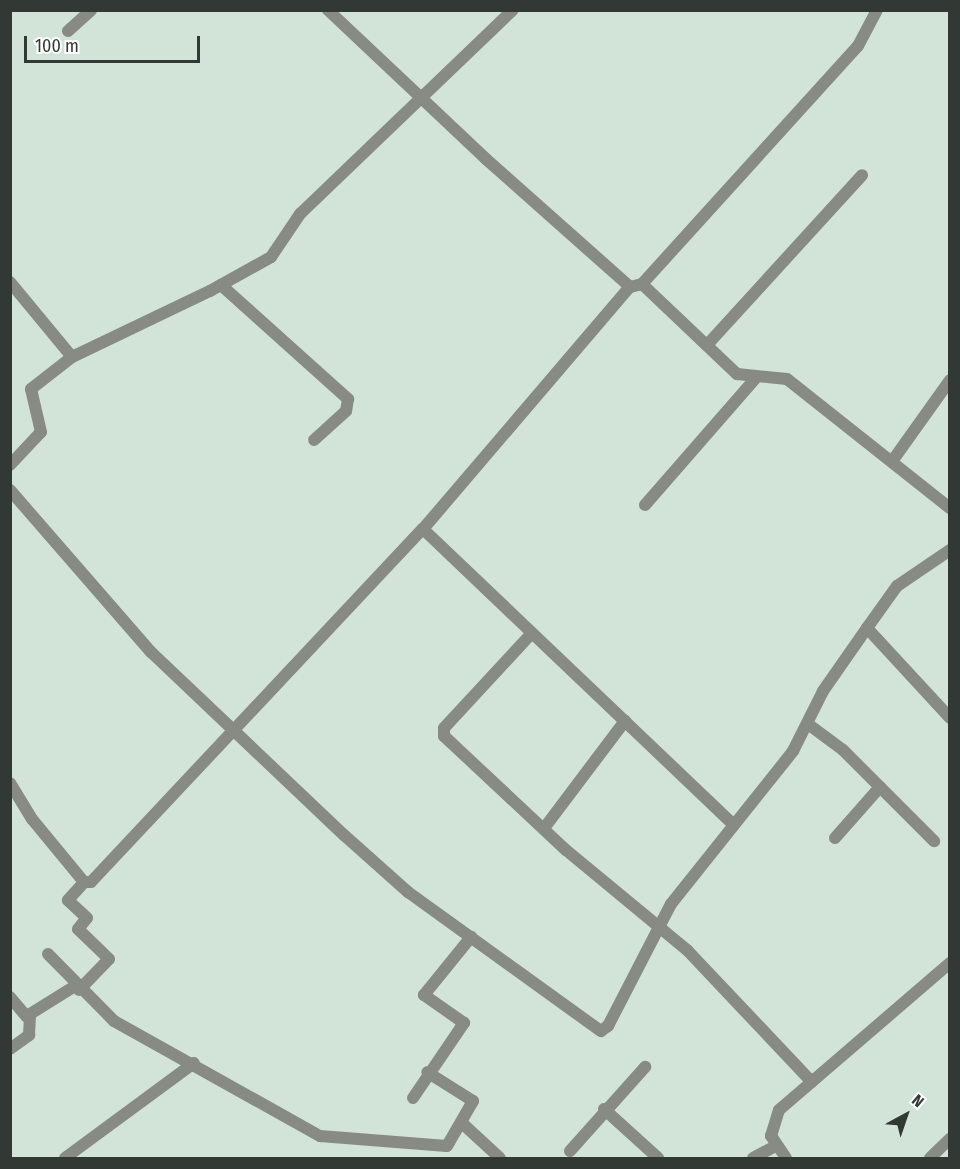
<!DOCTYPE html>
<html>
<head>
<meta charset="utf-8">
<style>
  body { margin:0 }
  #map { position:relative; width:960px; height:1169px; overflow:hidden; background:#d1e4d7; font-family:"Fira Sans Condensed",sans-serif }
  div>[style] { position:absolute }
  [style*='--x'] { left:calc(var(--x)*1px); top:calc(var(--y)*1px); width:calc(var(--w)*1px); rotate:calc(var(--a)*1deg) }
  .minor>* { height:12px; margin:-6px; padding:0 6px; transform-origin:6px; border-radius:6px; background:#878b83 }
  span { translate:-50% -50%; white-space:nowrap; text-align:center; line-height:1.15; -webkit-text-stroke:4.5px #fff; paint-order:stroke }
  .frame { position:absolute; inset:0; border:12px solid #323934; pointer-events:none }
  .north { position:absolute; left:876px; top:1085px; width:60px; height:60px; -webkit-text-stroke:4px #fff; paint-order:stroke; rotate:40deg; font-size:16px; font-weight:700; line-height:24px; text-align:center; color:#323934 }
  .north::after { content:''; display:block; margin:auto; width:21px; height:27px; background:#323934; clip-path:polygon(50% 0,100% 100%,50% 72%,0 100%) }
  .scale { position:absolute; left:24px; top:36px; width:176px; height:27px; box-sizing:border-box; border:3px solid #323934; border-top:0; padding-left:8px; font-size:18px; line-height:21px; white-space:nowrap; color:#323934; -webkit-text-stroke:4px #fff; paint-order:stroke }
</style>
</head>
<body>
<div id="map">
  <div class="minor">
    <div style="--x:328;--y:10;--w:217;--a:43.3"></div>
    <div style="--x:486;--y:159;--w:193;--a:41.6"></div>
    <div style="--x:630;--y:287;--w:12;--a:-14"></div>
    <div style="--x:642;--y:284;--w:131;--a:43.5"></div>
    <div style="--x:737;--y:374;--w:50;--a:5.7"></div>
    <div style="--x:787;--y:379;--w:208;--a:38.4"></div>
    <div style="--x:68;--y:31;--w:31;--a:-42"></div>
    <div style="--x:10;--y:282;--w:97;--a:50.4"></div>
    <div style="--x:72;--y:357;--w:153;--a:-25.6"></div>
    <div style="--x:210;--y:291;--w:70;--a:-29.1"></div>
    <div style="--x:271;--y:257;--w:52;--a:-56"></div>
    <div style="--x:300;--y:214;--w:295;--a:-43.8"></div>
    <div style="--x:642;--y:284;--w:321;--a:-47.8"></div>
    <div style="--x:858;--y:46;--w:41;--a:-62.2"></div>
    <div style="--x:221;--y:285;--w:171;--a:41.9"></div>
    <div style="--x:348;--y:399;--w:12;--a:99"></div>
    <div style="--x:346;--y:411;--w:43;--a:137.8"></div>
    <div style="--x:707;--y:345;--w:230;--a:-47.6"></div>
    <div style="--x:893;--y:460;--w:98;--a:-54.5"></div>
    <div style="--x:10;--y:465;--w:45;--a:-46.8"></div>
    <div style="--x:41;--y:432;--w:44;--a:-103.1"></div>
    <div style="--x:31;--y:389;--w:52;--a:-38"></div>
    <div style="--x:10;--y:490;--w:215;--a:49"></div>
    <div style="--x:151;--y:652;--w:266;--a:43.5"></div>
    <div style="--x:344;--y:835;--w:86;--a:41.7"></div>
    <div style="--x:408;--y:892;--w:238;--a:35.8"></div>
    <div style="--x:601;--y:1031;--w:9;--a:-36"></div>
    <div style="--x:608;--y:1026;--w:137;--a:-62.7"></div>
    <div style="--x:671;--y:904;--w:196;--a:-51.4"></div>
    <div style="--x:793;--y:751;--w:67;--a:-63.4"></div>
    <div style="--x:823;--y:691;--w:77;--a:-55.1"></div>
    <div style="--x:645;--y:505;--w:167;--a:-48.9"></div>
    <div style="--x:423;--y:529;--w:429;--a:43.6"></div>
    <div style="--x:950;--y:550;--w:64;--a:145.8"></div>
    <div style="--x:897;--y:586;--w:52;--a:125.5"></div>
    <div style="--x:867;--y:628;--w:122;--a:47.3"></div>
    <div style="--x:532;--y:633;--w:129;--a:132.8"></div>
    <div style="--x:444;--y:728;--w:8;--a:90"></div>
    <div style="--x:444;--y:736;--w:167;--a:43.1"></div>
    <div style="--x:566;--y:850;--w:158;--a:39.6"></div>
    <div style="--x:688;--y:951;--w:180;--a:46.6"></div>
    <div style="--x:808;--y:724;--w:44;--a:36.6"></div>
    <div style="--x:843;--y:750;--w:129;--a:45"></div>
    <div style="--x:10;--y:783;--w:42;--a:58.6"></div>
    <div style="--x:32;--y:819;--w:82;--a:50.5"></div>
    <div style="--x:84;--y:882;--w:7;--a:0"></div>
    <div style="--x:91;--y:882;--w:485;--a:-46.8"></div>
    <div style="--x:423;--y:529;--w:318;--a:-49.5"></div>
    <div style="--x:545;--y:827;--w:133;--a:-53"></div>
    <div style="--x:835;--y:838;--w:68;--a:-48.6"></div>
    <div style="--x:48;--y:954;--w:94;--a:45.4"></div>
    <div style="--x:114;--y:1021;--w:236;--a:29.2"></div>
    <div style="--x:320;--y:1136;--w:127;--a:4.5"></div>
    <div style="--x:447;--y:1146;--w:52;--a:-60"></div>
    <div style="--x:473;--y:1101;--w:54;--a:-147.8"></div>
    <div style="--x:79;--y:990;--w:43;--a:-45.9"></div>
    <div style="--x:109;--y:959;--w:43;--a:-135.9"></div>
    <div style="--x:78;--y:929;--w:14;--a:-51"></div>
    <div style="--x:87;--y:918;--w:26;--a:-137"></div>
    <div style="--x:68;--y:900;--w:24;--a:-48"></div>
    <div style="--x:10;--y:997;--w:26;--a:50"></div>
    <div style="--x:10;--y:1049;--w:24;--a:-36"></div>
    <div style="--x:29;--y:1035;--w:21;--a:-87"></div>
    <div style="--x:30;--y:1014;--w:53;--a:-31.9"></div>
    <div style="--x:413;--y:1098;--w:91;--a:-55.8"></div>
    <div style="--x:464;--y:1023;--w:49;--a:-145"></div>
    <div style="--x:424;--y:995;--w:75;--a:-51"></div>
    <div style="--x:604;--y:1109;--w:73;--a:42.2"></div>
    <div style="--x:463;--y:1124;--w:50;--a:42.6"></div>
    <div style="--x:570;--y:1151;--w:113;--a:-48.2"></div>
    <div style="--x:65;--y:1158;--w:160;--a:-36.4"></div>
    <div style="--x:753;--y:1158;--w:26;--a:-28"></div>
    <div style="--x:786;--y:1158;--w:27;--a:-124"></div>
    <div style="--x:771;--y:1136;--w:27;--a:-73"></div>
    <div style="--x:779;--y:1110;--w:225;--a:-40.7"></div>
    <div style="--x:930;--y:1158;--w:28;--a:-44"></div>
  </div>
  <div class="frame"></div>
  <div class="north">N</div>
  <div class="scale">100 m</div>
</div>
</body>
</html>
